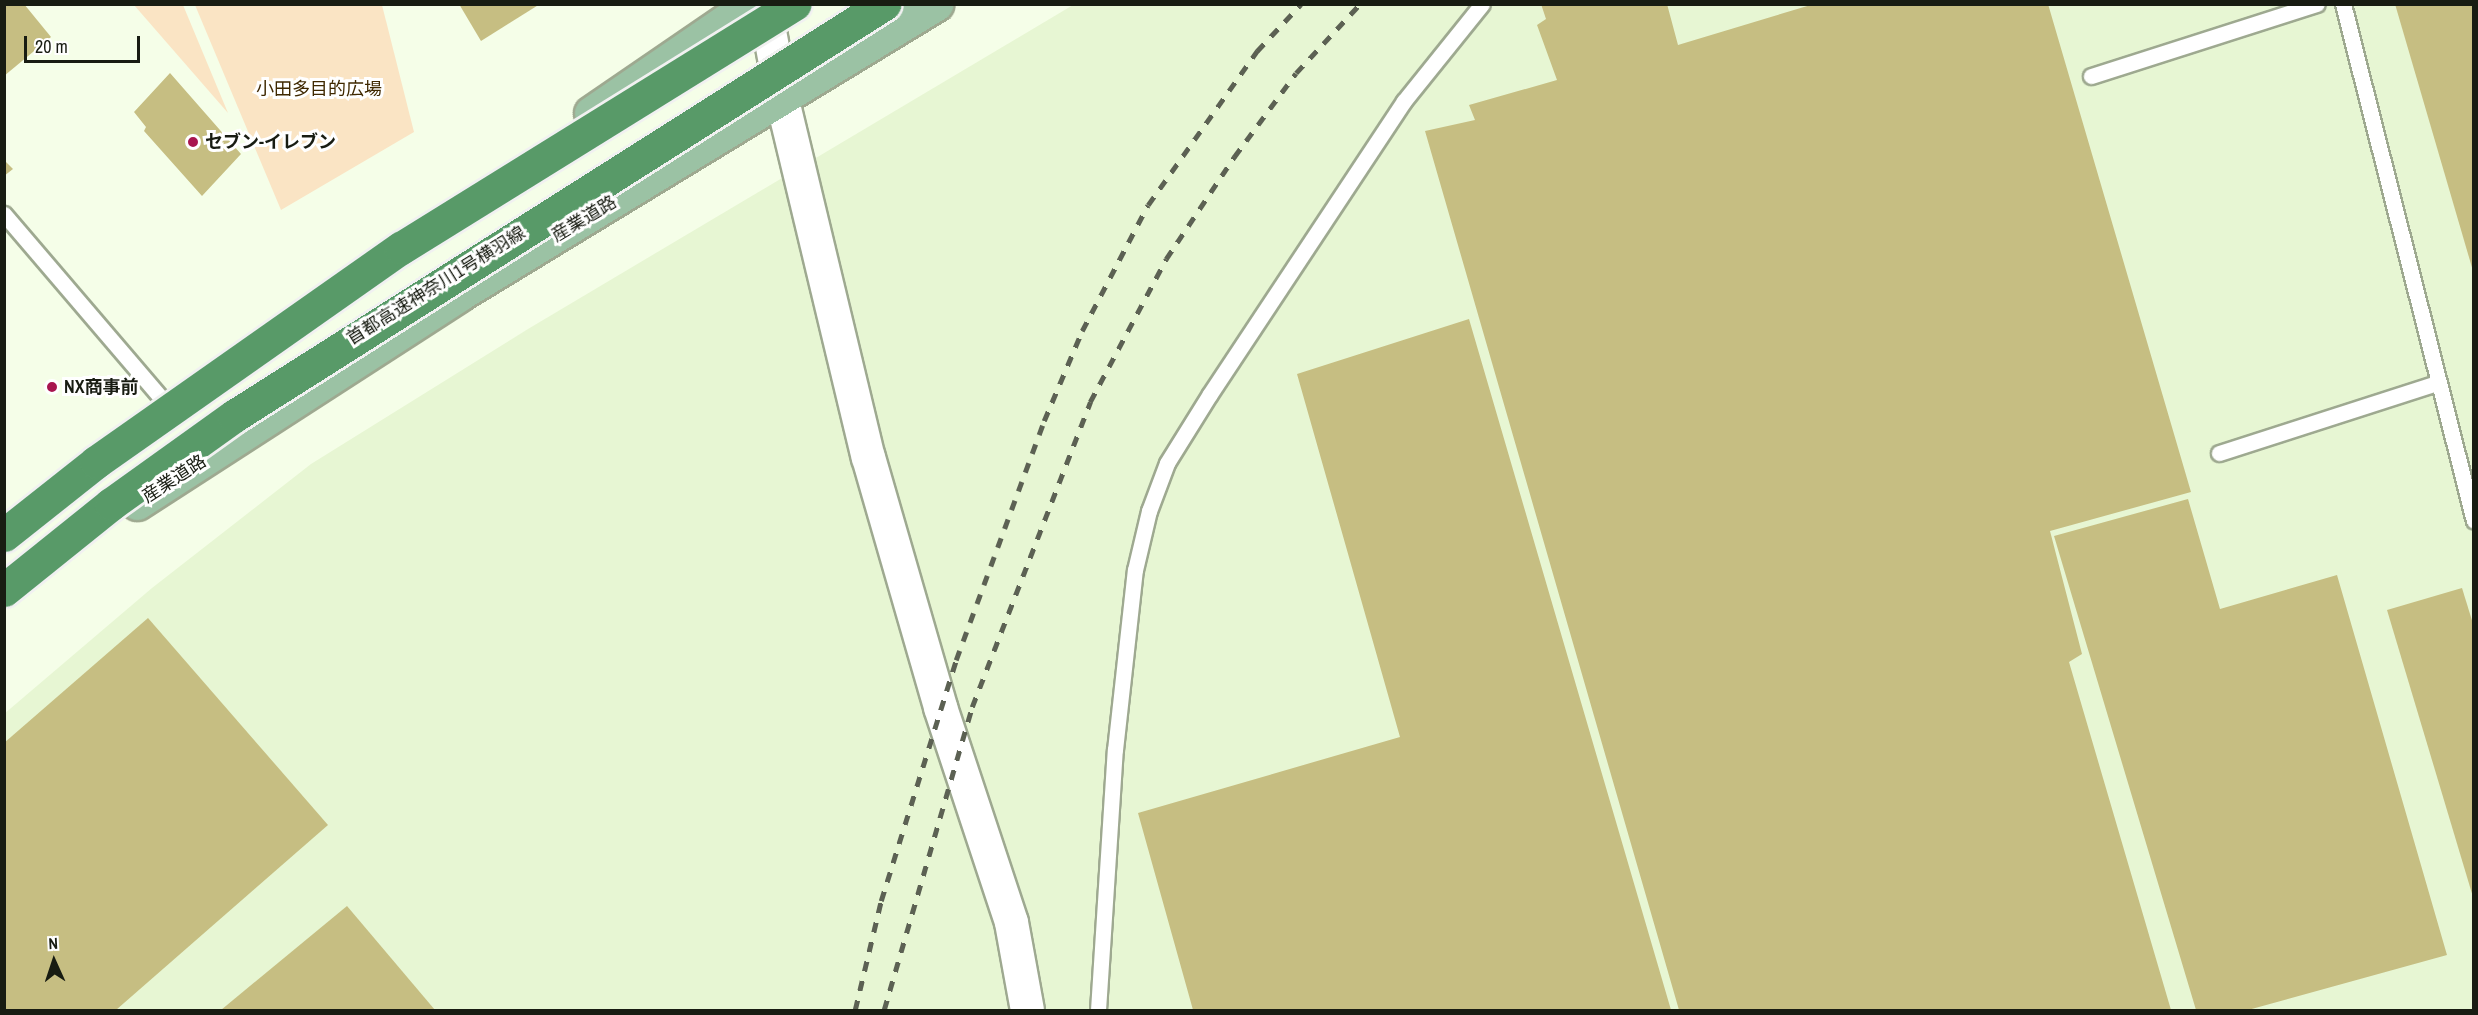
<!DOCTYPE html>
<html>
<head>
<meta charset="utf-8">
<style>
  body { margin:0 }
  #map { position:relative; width:2478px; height:1015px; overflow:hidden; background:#f5fee8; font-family:"Archivo Narrow","Noto Sans JP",sans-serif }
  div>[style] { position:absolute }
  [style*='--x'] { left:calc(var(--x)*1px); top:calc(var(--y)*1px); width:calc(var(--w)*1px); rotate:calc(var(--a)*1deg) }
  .built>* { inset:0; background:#e7f6d3 }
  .green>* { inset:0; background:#fae4c4 }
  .building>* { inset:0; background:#c6be82 }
  .roads { filter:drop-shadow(2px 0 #9ea990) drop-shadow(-2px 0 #9ea990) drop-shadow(0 2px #9ea990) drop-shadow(0 -2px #9ea990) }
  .lane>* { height:15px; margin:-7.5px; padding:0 7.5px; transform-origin:7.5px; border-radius:7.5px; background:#fff }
  .secondary>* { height:33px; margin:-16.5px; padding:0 16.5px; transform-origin:16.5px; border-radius:16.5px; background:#fff }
  .primary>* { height:33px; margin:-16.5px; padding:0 16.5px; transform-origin:16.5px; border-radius:16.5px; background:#9bc2a4 }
  .rail>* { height:4.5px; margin-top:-2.25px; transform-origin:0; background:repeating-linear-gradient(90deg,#5c6153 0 10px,transparent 0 20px) }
  .bridges { filter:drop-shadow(2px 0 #f1f1f1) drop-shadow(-2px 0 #f1f1f1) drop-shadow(0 2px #f1f1f1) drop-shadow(0 -2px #f1f1f1) }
  .highway-bridge>* { height:33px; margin:-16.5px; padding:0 16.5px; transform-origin:16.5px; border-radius:16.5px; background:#589a68 }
  .dots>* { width:16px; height:16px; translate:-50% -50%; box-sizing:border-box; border:3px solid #fff; border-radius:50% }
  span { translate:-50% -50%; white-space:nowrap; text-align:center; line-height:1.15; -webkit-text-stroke:6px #fff; paint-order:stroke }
  .park-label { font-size:18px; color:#3f2800 }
  .poi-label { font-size:18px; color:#181c12; font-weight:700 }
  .left { translate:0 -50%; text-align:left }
  .street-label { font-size:18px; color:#181c12 }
  .frame { position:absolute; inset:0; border:6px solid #181c12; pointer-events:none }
  .north { position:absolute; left:24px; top:931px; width:60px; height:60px; -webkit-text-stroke:4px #fff; paint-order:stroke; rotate:357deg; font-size:16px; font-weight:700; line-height:24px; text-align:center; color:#181c12 }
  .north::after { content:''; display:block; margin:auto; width:21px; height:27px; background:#181c12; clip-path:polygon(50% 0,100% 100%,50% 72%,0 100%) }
  .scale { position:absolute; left:24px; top:36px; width:116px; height:27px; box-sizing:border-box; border:3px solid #181c12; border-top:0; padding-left:8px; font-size:18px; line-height:21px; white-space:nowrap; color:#181c12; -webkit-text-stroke:4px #fff; paint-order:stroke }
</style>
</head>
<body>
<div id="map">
  <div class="built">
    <div style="clip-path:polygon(1073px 5px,2473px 5px,2473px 1010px,5px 1010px,4px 714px,152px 588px,311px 464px,528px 329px)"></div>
  </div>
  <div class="green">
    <div style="clip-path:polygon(134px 5px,183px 5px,228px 113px)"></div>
    <div style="clip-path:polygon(195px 5px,382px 5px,414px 132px,281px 210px)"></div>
  </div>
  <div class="building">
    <div style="clip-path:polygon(4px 4px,24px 4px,51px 37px,4px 76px)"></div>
    <div style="clip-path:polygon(459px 4px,540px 4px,481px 41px)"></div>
    <div style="clip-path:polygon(1541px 4px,1667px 4px,1678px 45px,1814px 4px,2048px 4px,2191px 492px,2050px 531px,2082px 654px,2069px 662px,2171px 1010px,1679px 1010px,1425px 131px,1475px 120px,1469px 105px,1557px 80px,1537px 25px,1546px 19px)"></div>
    <div style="clip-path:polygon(2395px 4px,2474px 4px,2474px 271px,2473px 271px)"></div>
    <div style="clip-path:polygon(170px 73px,241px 154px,202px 196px,144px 131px,146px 127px,134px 112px)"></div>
    <div style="clip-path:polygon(4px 160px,13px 169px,4px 176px)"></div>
    <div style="clip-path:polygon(1469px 319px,1671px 1010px,1193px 1010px,1138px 813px,1400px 737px,1297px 374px)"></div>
    <div style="clip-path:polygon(2188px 499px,2220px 609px,2337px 575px,2447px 955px,2248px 1010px,2196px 1010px,2054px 536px)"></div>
    <div style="clip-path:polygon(2462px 588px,2474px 627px,2473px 897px,2387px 610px)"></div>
    <div style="clip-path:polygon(148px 618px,328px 825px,116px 1010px,4px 1010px,4px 743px)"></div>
    <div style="clip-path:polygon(347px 906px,435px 1010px,221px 1010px)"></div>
  </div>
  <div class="roads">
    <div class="lane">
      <div style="--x:2343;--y:4;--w:533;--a:75.78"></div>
      <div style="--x:2091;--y:76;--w:237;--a:-17.7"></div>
      <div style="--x:4;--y:214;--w:250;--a:49.5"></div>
      <div style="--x:2219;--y:453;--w:229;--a:-17.8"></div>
      <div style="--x:1098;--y:1010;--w:261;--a:-86.3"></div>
      <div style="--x:1115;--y:750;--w:181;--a:-83.7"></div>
      <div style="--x:1135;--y:570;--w:61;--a:-76.7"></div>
      <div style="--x:1149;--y:511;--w:51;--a:-69.4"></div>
      <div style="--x:1167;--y:463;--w:81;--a:-58.1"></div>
      <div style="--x:1210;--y:394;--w:351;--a:-56.5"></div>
      <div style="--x:1404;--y:101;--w:124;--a:-51.2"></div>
    </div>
    <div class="secondary">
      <div style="--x:764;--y:4;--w:98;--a:79.4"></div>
      <div style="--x:782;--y:100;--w:367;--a:76.5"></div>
      <div style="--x:868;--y:457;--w:260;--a:73.9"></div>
      <div style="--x:940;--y:707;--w:226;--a:71.7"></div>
      <div style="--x:1011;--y:922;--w:89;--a:79.7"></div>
    </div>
    <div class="primary">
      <div style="--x:591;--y:113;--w:193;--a:-34.4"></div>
      <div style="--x:137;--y:503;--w:382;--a:-32.9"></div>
      <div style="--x:458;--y:295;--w:560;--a:-31.33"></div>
    </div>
  </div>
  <div class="rail">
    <div style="--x:855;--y:1010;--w:112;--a:-76.6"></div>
    <div style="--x:881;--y:901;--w:252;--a:-72.7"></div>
    <div style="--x:956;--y:660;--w:255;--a:-69.8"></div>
    <div style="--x:1044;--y:421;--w:98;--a:-67.1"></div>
    <div style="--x:1082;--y:331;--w:142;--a:-62.4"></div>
    <div style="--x:1148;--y:205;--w:189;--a:-54.7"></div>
    <div style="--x:1257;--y:51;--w:64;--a:-46.9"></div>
    <div style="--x:884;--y:1010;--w:316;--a:-73.8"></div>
    <div style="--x:972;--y:707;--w:327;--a:-68.8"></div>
    <div style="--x:1090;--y:402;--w:162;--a:-62"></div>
    <div style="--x:1166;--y:259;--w:123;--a:-56.3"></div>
    <div style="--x:1234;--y:157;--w:104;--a:-53.6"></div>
    <div style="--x:1296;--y:73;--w:94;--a:-47.2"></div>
  </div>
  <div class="bridges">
    <div class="highway-bridge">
      <div style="--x:4;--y:535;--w:117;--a:-38.4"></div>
      <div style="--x:96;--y:462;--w:373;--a:-35.1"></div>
      <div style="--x:401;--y:248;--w:463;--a:-31.8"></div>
      <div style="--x:4;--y:590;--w:137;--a:-38.8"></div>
      <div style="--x:111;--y:504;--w:151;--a:-35.6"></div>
      <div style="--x:234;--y:416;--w:770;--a:-32.37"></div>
    </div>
  </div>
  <div class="dots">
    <div style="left:193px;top:142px;background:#a8154f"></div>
    <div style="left:52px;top:387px;background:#a8154f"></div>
  </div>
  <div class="park-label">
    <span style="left:319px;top:89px">小田多目的広場</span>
  </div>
  <div class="poi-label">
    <span class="left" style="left:205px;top:142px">セブン-イレブン</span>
    <span class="left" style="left:64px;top:387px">NX商事前</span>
  </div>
  <div class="street-label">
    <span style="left:584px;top:219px;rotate:-31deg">産業道路</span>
    <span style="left:436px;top:286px;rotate:-32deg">首都高速神奈川1号横羽線</span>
    <span style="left:174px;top:479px;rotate:-33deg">産業道路</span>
  </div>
  <div class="frame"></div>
  <div class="north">N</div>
  <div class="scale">20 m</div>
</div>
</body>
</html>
